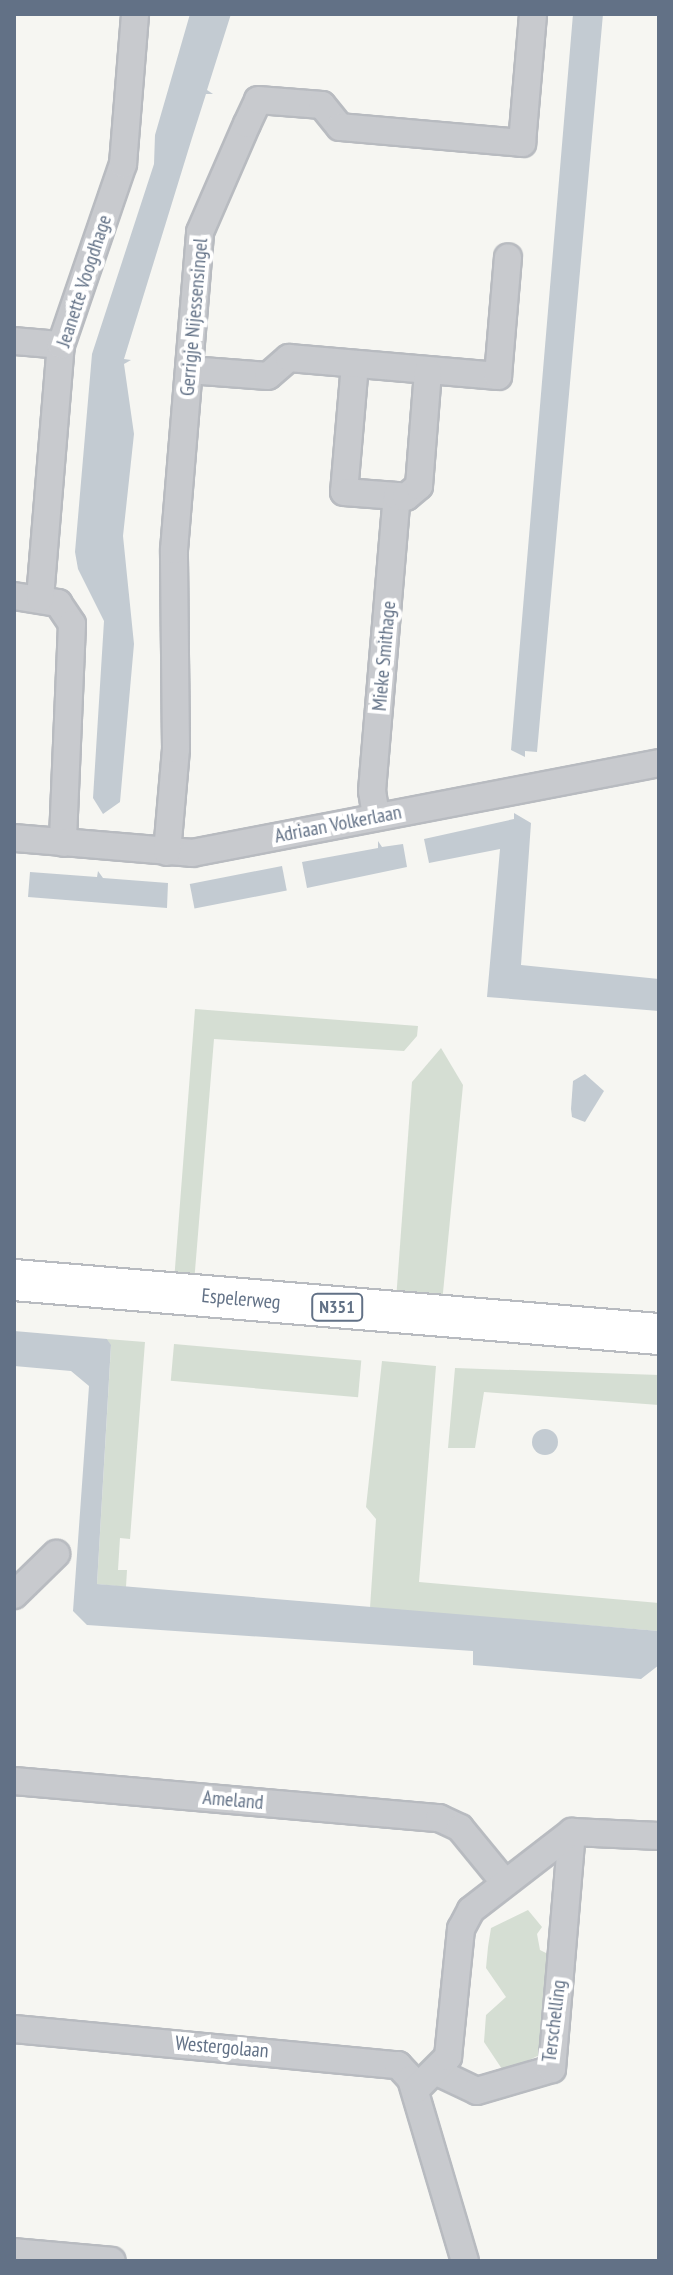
<!DOCTYPE html>
<html>
<head>
<meta charset="utf-8">
<style>
  body { margin:0 }
  #map { position:relative; width:673px; height:2275px; overflow:hidden; background:#f6f6f2; font-family:"PT Sans Narrow",sans-serif }
  div>[style] { position:absolute }
  [style*='--x'] { left:calc(var(--x)*1px); top:calc(var(--y)*1px); width:calc(var(--w)*1px); rotate:calc(var(--a)*1deg) }
  .green>* { inset:0; background:#d5ded3; transform-origin:0 0 }
  .water>* { inset:0; background:#c3cbd2; transform-origin:0 0 }
  .round { border-radius:50% }
  .roads { filter:drop-shadow(2px 0 #b8bbc0) drop-shadow(-2px 0 #b8bbc0) drop-shadow(0 2px #b8bbc0) drop-shadow(0 -2px #b8bbc0) }
  .minor>* { height:26px; margin:-13px; padding:0 13px; transform-origin:13px; border-radius:13px; background:#c8cace }
  .primary>* { height:40px; margin:-20px; padding:0 20px; transform-origin:20px; border-radius:20px; background:#fff }
  span { translate:-50% -50%; white-space:nowrap; text-align:center; line-height:1.15; -webkit-text-stroke:8px #fff; paint-order:stroke }
  .shield-label span { padding:2px 6px; background:#fff; border:2px solid; border-radius:6px; -webkit-text-stroke-width:0 }
  .shield-label { font-size:18px; color:#627186; font-weight:700 }
  .street-label { font-size:20px; color:#627186 }
  .frame { position:absolute; inset:0; border:16px solid #627186; pointer-events:none }
</style>
</head>
<body>
<div id="map">
  <div class="green">
    <div style="clip-path:polygon(195px 1009px,418px 1026px,417px 1036px,404px 1051px,214px 1039px,194px 1283px,174px 1281px)"></div>
    <div style="clip-path:polygon(441px 1048px,463px 1085px,442px 1303px,396px 1300px,412px 1082px)"></div>
    <div style="clip-path:polygon(107px 1339px,145px 1342px,130px 1539px,120px 1538px,118px 1570px,127px 1570px,126px 1587px,97px 1584px,111px 1346px)"></div>
    <div style="left:174px;top:1344px;width:188px;height:37px;rotate:5deg"></div>
    <div style="clip-path:polygon(382px 1361px,436px 1366px,419px 1582px,659px 1603px,659px 1631px,370px 1608px,376px 1519px,366px 1507px)"></div>
    <div style="clip-path:polygon(455px 1368px,659px 1375px,659px 1405px,484px 1392px,475px 1448px,448px 1448px)"></div>
    <div style="clip-path:polygon(528px 1910px,542px 1927px,537px 1934px,540px 1950px,550px 1955px,540px 2040px,545px 2046px,538px 2051px,546px 2052px,504px 2072px,484px 2042px,486px 2015px,506px 1997px,486px 1968px,488px 1947px,491px 1928px)"></div>
  </div>
  <div class="water">
    <div style="clip-path:polygon(190px 14px,231px 14px,207px 90px,213px 94px,206px 94px,192px 138px,124px 359px,131px 360px,124px 364px,134px 434px,123px 536px,134px 644px,120px 802px,103px 814px,93px 798px,104px 621px,78px 569px,75px 552px,92px 354px,154px 164px,155px 135px)"></div>
    <div style="clip-path:polygon(573px 14px,603px 14px,537px 752px,525px 751px,525px 757px,511px 750px)"></div>
    <div style="clip-path:polygon(514px 813px,531px 823px,521px 965px,659px 979px,659px 1011px,487px 997px,500px 849px,429px 863px,424px 839px,514px 819px)"></div>
    <div style="clip-path:polygon(378px 841px,382px 847px,403px 844px,407px 867px,307px 888px,302px 862px,378px 848px)"></div>
    <div style="left:282px;top:866px;width:25px;height:94px;rotate:79deg"></div>
    <div style="clip-path:polygon(98px 871px,103px 878px,168px 883px,167px 908px,28px 897px,30px 872px,97px 877px)"></div>
    <div style="clip-path:polygon(585px 1074px,604px 1091px,585px 1122px,572px 1117px,571px 1109px,573px 1081px)"></div>
    <div style="clip-path:polygon(14px 1331px,107px 1339px,111px 1345px,97px 1584px,659px 1631px,659px 1665px,641px 1679px,473px 1665px,473px 1651px,87px 1625px,73px 1611px,89px 1386px,71px 1371px,14px 1366px)"></div>
    <div class="round" style="left:532px;top:1429px;width:26px;height:26px"></div>
  </div>
  <div class="roads">
    <div class="minor">
      <div style="--x:14;--y:341;--w:47;--a:4.9"></div>
      <div style="--x:355;--y:364;--w:128;--a:94.9"></div>
      <div style="--x:344;--y:492;--w:53;--a:4.3"></div>
      <div style="--x:189;--y:370;--w:79;--a:4.3"></div>
      <div style="--x:268;--y:376;--w:28;--a:-41"></div>
      <div style="--x:289;--y:358;--w:210;--a:4.9"></div>
      <div style="--x:498;--y:376;--w:119;--a:-85.2"></div>
      <div style="--x:14;--y:596;--w:45;--a:9"></div>
      <div style="--x:58;--y:603;--w:25;--a:56"></div>
      <div style="--x:72;--y:624;--w:219;--a:92.4"></div>
      <div style="--x:40;--y:598;--w:254;--a:-85.3"></div>
      <div style="--x:61;--y:345;--w:191;--a:-71.1"></div>
      <div style="--x:123;--y:164;--w:150;--a:-85.4"></div>
      <div style="--x:376;--y:816;--w:25;--a:-99"></div>
      <div style="--x:372;--y:791;--w:296;--a:-85.2"></div>
      <div style="--x:397;--y:496;--w:9;--a:6"></div>
      <div style="--x:406;--y:497;--w:17;--a:-40"></div>
      <div style="--x:419;--y:486;--w:115;--a:-85.5"></div>
      <div style="--x:14;--y:838;--w:179;--a:4.8"></div>
      <div style="--x:192;--y:853;--w:476;--a:-10.9"></div>
      <div style="--x:167;--y:852;--w:103;--a:-85"></div>
      <div style="--x:176;--y:749;--w:199;--a:-90.6"></div>
      <div style="--x:174;--y:550;--w:319;--a:-85.3"></div>
      <div style="--x:200;--y:232;--w:118;--a:-66.5"></div>
      <div style="--x:247;--y:124;--w:26;--a:-65"></div>
      <div style="--x:258;--y:100;--w:64;--a:4.5"></div>
      <div style="--x:322;--y:105;--w:28;--a:51"></div>
      <div style="--x:340;--y:127;--w:183;--a:5"></div>
      <div style="--x:522;--y:143;--w:129;--a:-85.1"></div>
      <div style="--x:14;--y:1595;--w:59;--a:-44.3"></div>
      <div style="--x:14;--y:1781;--w:427;--a:5"></div>
      <div style="--x:439;--y:1818;--w:23;--a:25"></div>
      <div style="--x:460;--y:1828;--w:71;--a:50.7"></div>
      <div style="--x:14;--y:2029;--w:386;--a:5.4"></div>
      <div style="--x:398;--y:2065;--w:19;--a:47"></div>
      <div style="--x:411;--y:2079;--w:190;--a:73.5"></div>
      <div style="--x:437;--y:2072;--w:44;--a:25.4"></div>
      <div style="--x:477;--y:2091;--w:78;--a:-16.3"></div>
      <div style="--x:552;--y:2069;--w:238;--a:-85.2"></div>
      <div style="--x:415;--y:2090;--w:47;--a:-45"></div>
      <div style="--x:448;--y:2057;--w:129;--a:-84.2"></div>
      <div style="--x:461;--y:1929;--w:21;--a:-62"></div>
      <div style="--x:471;--y:1910;--w:128;--a:-37.7"></div>
      <div style="--x:572;--y:1832;--w:87;--a:2.6"></div>
      <div style="--x:14;--y:2252;--w:98;--a:5.2"></div>
    </div>
    <div class="primary">
      <div style="--x:14;--y:1280;--w:647;--a:4.79"></div>
    </div>
  </div>
  <div class="shield-label">
    <span style="left:337px;top:1307px">N351</span>
  </div>
  <div class="street-label">
    <span style="left:84px;top:281px;rotate:-72deg">Jeanette Voogdhage</span>
    <span style="left:194px;top:317px;rotate:-85deg">Gerrigje Nijessensingel</span>
    <span style="left:384px;top:656px;rotate:-85deg">Mieke Smithage</span>
    <span style="left:338px;top:824px;rotate:-11deg">Adriaan Volkerlaan</span>
    <span style="left:241px;top:1299px;rotate:5deg">Espelerweg</span>
    <span style="left:233px;top:1800px;rotate:5deg">Ameland</span>
    <span style="left:554px;top:2021px;rotate:-83deg">Terschelling</span>
    <span style="left:222px;top:2047px;rotate:5deg">Westergolaan</span>
  </div>
  <div class="frame"></div>
</div>
</body>
</html>
